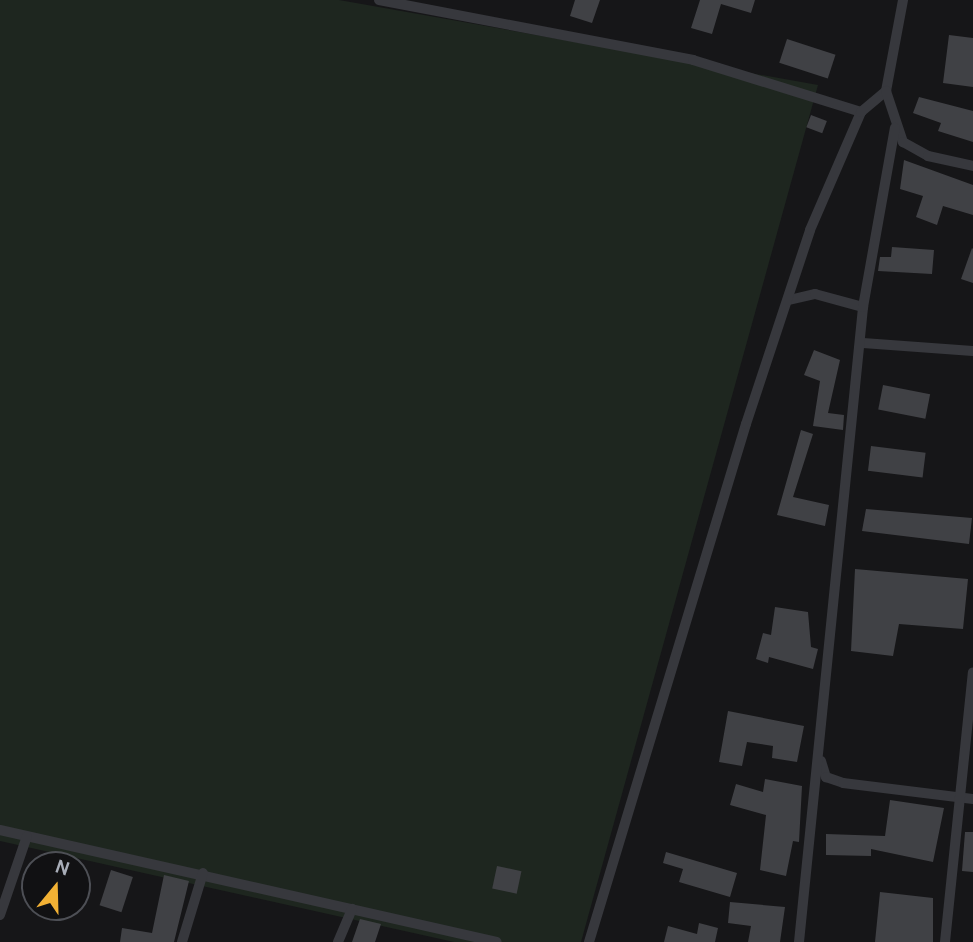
<!DOCTYPE html>
<html>
<head>
<meta charset="utf-8">
<style>
  body { margin:0 }
  #map { position:relative; width:973px; height:942px; overflow:hidden; background:#161618; font-family:Cabin,sans-serif }
  div>[style] { position:absolute }
  [style*='--x'] { left:calc(var(--x)*1px); top:calc(var(--y)*1px); width:calc(var(--w)*1px); rotate:calc(var(--a)*1deg) }
  .green>* { inset:0; background:#1e261f }
  .building>* { inset:0; background:#404145; transform-origin:0 0 }
  .street>* { height:10px; margin:-5px; padding:0 5px; transform-origin:5px; border-radius:5px; background:#37383d }
  span { translate:-50% -50%; white-space:nowrap; text-align:center; line-height:1.15; -webkit-text-stroke:7px #111113; paint-order:stroke }
  .north { position:absolute; left:21px; top:851px; width:70px; height:70px; box-sizing:border-box; background:#111113; border:2px solid #4d4f55; border-radius:50%; rotate:19deg; font-size:19px; font-weight:700; line-height:28px; text-align:center; color:#a8adb8 }
  .north::after { content:''; display:block; margin:auto; width:24px; height:32px; background:#f2b134; clip-path:polygon(50% 0,100% 100%,50% 72%,0 100%) }
</style>
</head>
<body>
<div id="map">
  <div class="green">
    <div style="clip-path:polygon(0 0,339px 0,818px 85px,581px 942px,454px 942px,0 841px)"></div>
  </div>
  <div class="building">
    <div style="clip-path:polygon(575px 0,600px 0,592px 23px,570px 16px)"></div>
    <div style="clip-path:polygon(700px 0,755px 0,751px 13px,721px 4px,712px 34px,691px 28px)"></div>
    <div style="clip-path:polygon(949px 35px,973px 38px,973px 87px,943px 83px)"></div>
    <div style="left:787px;top:39px;width:51px;height:25px;rotate:18deg"></div>
    <div style="clip-path:polygon(919px 97px,973px 111px,973px 142px,938px 131px,941px 123px,913px 113px)"></div>
    <div style="left:811px;top:115px;width:17px;height:13px;rotate:21deg"></div>
    <div style="clip-path:polygon(904px 160px,973px 185px,973px 215px,943px 206px,937px 225px,916px 217px,923px 196px,900px 189px)"></div>
    <div style="clip-path:polygon(892px 247px,934px 250px,932px 274px,878px 271px,880px 257px,891px 257px)"></div>
    <div style="clip-path:polygon(972px 248px,973px 249px,973px 283px,961px 279px)"></div>
    <div style="clip-path:polygon(814px 350px,840px 360px,828px 413px,844px 415px,843px 430px,813px 426px,820px 381px,804px 375px)"></div>
    <div style="left:883px;top:385px;width:48px;height:25px;rotate:11deg"></div>
    <div style="clip-path:polygon(801px 430px,813px 434px,793px 497px,829px 505px,825px 526px,777px 515px)"></div>
    <div style="left:871px;top:446px;width:55px;height:25px;rotate:7deg"></div>
    <div style="clip-path:polygon(866px 509px,972px 518px,969px 544px,862px 531px)"></div>
    <div style="clip-path:polygon(855px 569px,968px 579px,963px 629px,899px 624px,893px 656px,851px 651px)"></div>
    <div style="clip-path:polygon(775px 607px,808px 612px,811px 647px,818px 649px,813px 669px,769px 657px,768px 663px,756px 659px,763px 633px,771px 635px)"></div>
    <div style="clip-path:polygon(728px 711px,804px 726px,797px 762px,772px 758px,773px 746px,747px 742px,742px 766px,719px 762px)"></div>
    <div style="clip-path:polygon(765px 779px,802px 786px,799px 842px,793px 841px,786px 876px,760px 870px,766px 815px,730px 805px,736px 784px,763px 792px)"></div>
    <div style="clip-path:polygon(890px 800px,944px 808px,933px 862px,871px 849px,871px 856px,826px 855px,826px 834px,885px 836px)"></div>
    <div style="clip-path:polygon(965px 832px,973px 832px,973px 872px,962px 871px)"></div>
    <div style="clip-path:polygon(666px 852px,737px 873px,730px 897px,679px 882px,683px 869px,663px 863px)"></div>
    <div style="left:497px;top:866px;width:25px;height:23px;rotate:12deg"></div>
    <div style="left:111px;top:870px;width:23px;height:37px;rotate:18deg"></div>
    <div style="clip-path:polygon(164px 875px,189px 881px,174px 942px,120px 942px,122px 928px,152px 933px)"></div>
    <div style="clip-path:polygon(880px 892px,933px 898px,933px 942px,875px 942px)"></div>
    <div style="clip-path:polygon(730px 902px,785px 907px,780px 942px,748px 942px,751px 926px,728px 923px)"></div>
    <div style="clip-path:polygon(360px 919px,381px 924px,375px 942px,352px 942px)"></div>
    <div style="clip-path:polygon(699px 923px,718px 928px,715px 942px,664px 942px,668px 926px,697px 934px)"></div>
  </div>
  <div class="street">
    <div style="--x:379;--y:0;--w:320;--a:10.8"></div>
    <div style="--x:693;--y:60;--w:176;--a:17.2"></div>
    <div style="--x:886;--y:91;--w:93;--a:-79.4"></div>
    <div style="--x:789;--y:300;--w:27;--a:-13"></div>
    <div style="--x:815;--y:294;--w:50;--a:15.2"></div>
    <div style="--x:863;--y:343;--w:110;--a:4.2"></div>
    <div style="--x:821;--y:761;--w:17;--a:73"></div>
    <div style="--x:826;--y:777;--w:18;--a:19"></div>
    <div style="--x:843;--y:783;--w:131;--a:7"></div>
    <div style="--x:0;--y:830;--w:509;--a:12.7"></div>
    <div style="--x:0;--y:915;--w:83;--a:-71.1"></div>
    <div style="--x:182;--y:942;--w:72;--a:-73.1"></div>
    <div style="--x:338;--y:942;--w:36;--a:-67"></div>
    <div style="--x:589;--y:942;--w:541;--a:-73.14"></div>
    <div style="--x:746;--y:424;--w:204;--a:-71.7"></div>
    <div style="--x:810;--y:230;--w:129;--a:-66.6"></div>
    <div style="--x:861;--y:112;--w:33;--a:-40"></div>
    <div style="--x:886;--y:91;--w:54;--a:71.6"></div>
    <div style="--x:903;--y:142;--w:29;--a:29"></div>
    <div style="--x:928;--y:156;--w:46;--a:12.5"></div>
    <div style="--x:799;--y:942;--w:638;--a:-84.24"></div>
    <div style="--x:863;--y:307;--w:182;--a:-79.9"></div>
    <div style="--x:945;--y:942;--w:271;--a:-84.1"></div>
  </div>
  <div class="north">N</div>
</div>
</body>
</html>
